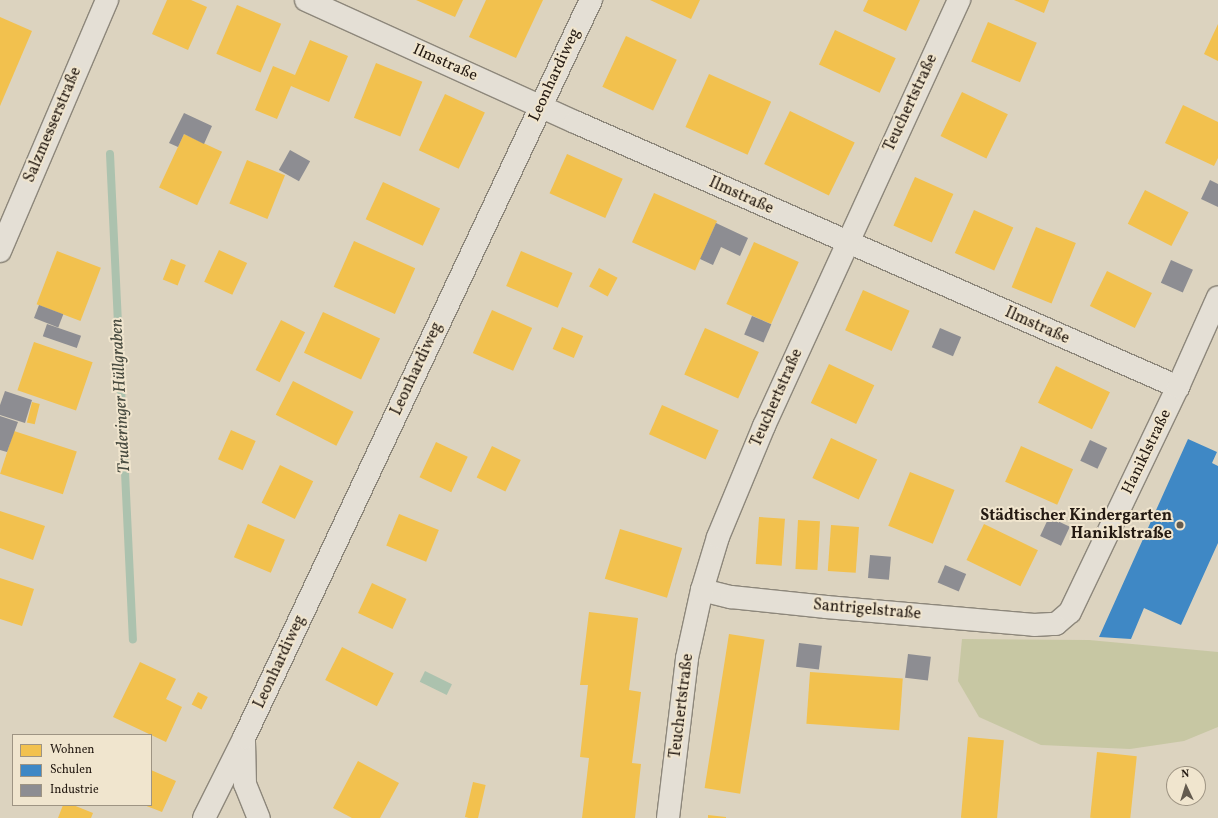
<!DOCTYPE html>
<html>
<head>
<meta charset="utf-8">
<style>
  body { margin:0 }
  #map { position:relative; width:1218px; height:818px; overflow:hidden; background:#dcd3bf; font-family:Vollkorn,serif }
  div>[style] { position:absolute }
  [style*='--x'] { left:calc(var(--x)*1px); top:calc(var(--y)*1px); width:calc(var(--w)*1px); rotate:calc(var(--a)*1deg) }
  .green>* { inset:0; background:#c7c7a3 }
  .water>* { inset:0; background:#acc2ae; transform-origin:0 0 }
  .homes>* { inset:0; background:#f2c14e; transform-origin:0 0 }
  .schools>* { inset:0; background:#3f88c5 }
  .industry>* { inset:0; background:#8d8d92; transform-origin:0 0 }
  .stream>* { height:8px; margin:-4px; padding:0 4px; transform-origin:4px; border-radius:4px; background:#acc2ae }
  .roads { filter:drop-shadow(1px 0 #8d877b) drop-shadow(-1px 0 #8d877b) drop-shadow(0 1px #8d877b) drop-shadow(0 -1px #8d877b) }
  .minor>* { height:22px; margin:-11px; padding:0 11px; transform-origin:11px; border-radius:11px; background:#e4dfd5 }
  .dots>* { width:11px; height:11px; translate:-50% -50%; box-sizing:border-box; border:2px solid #f0e5ce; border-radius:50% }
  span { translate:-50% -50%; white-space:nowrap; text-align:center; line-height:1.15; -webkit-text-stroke:4px #f0e5ce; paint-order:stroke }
  .street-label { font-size:16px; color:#241a12 }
  .poi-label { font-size:16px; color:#241a12; font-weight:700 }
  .right { translate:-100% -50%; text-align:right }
  .water-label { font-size:17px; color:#474a3f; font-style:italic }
  .legend { position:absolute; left:12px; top:734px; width:140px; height:72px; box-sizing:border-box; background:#f0e5ce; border:1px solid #9e9483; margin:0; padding:5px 7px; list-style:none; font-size:12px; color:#241a12 }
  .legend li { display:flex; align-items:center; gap:8px; height:20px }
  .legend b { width:20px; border:1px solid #9e9483 }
  .north { position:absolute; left:1166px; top:766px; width:40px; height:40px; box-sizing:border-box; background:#f0e5ce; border:1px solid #9e9483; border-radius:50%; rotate:356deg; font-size:11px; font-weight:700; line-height:16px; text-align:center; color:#241a12 }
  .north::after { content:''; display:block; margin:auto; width:14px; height:18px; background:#645b4f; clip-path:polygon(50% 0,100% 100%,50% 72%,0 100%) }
</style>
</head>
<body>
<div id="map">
  <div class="green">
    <div style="clip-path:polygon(962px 639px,1089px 640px,1218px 652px,1218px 727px,1184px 741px,1130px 749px,1041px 745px,979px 717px,958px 681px)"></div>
  </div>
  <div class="water">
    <div style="left:425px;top:671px;width:30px;height:12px;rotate:26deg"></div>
  </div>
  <div class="homes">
    <div style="clip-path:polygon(167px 0,191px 0,207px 7px,188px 50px,152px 34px)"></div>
    <div style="clip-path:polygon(416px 0,463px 0,455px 17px)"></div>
    <div style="clip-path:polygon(486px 0,543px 0,516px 58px,469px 37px)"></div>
    <div style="clip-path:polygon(650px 0,700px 0,691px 19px)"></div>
    <div style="clip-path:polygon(868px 0,920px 0,906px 31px,863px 11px)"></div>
    <div style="clip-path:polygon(1014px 0,1049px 0,1044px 13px)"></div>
    <div style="left:237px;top:5px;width:48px;height:53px;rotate:23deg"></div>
    <div style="clip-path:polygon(0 17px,32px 31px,0 106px)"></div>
    <div style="left:988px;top:22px;width:53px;height:43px;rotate:23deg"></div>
    <div style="clip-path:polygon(1218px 24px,1218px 61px,1204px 54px)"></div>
    <div style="left:835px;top:30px;width:67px;height:38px;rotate:25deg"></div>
    <div style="left:626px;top:36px;width:56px;height:56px;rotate:25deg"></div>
    <div style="clip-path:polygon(310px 40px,348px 56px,329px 102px,291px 86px,277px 119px,255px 110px,273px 66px,295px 75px)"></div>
    <div style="left:376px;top:63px;width:50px;height:59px;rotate:22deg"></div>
    <div style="left:709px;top:74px;width:68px;height:58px;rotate:24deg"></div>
    <div style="left:962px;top:92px;width:51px;height:49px;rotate:26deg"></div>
    <div style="left:445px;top:94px;width:44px;height:62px;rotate:25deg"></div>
    <div style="clip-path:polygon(1183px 105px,1218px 122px,1218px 158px,1214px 166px,1165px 143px)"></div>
    <div style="left:790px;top:111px;width:72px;height:59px;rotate:26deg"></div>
    <div style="left:184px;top:134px;width:42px;height:59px;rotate:25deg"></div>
    <div style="left:567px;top:154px;width:61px;height:43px;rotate:24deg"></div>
    <div style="left:247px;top:160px;width:41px;height:47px;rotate:22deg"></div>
    <div style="left:915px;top:177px;width:42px;height:53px;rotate:24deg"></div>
    <div style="left:383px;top:182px;width:63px;height:41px;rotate:25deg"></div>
    <div style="left:1145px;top:190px;width:49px;height:38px;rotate:27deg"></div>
    <div style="left:654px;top:193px;width:69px;height:54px;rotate:24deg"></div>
    <div style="left:974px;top:210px;width:43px;height:47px;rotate:24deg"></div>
    <div style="left:1036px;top:227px;width:43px;height:65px;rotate:22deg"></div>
    <div style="left:354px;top:241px;width:67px;height:50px;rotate:24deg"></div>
    <div style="left:754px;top:242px;width:49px;height:68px;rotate:24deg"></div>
    <div style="left:219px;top:250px;width:31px;height:35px;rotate:25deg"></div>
    <div style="left:57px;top:251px;width:47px;height:57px;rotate:21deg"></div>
    <div style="left:521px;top:251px;width:56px;height:38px;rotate:23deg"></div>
    <div style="left:171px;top:259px;width:16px;height:22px;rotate:22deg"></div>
    <div style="left:599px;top:268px;width:21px;height:21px;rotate:28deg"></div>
    <div style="left:1107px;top:271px;width:50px;height:39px;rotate:26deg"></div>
    <div style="left:863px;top:290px;width:51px;height:44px;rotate:24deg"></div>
    <div style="left:492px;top:310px;width:44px;height:47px;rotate:24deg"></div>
    <div style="left:323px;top:312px;width:63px;height:45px;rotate:25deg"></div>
    <div style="left:281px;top:320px;width:27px;height:56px;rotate:27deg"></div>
    <div style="left:562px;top:327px;width:23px;height:24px;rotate:23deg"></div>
    <div style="left:705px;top:328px;width:59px;height:51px;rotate:24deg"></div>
    <div style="left:34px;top:342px;width:62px;height:51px;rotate:19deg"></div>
    <div style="left:829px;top:364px;width:50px;height:43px;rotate:25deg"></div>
    <div style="left:1056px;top:366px;width:60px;height:41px;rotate:26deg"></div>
    <div style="left:293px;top:381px;width:68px;height:38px;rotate:27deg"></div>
    <div style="left:32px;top:402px;width:8px;height:21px;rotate:14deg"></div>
    <div style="left:662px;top:405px;width:62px;height:32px;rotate:24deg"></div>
    <div style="left:231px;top:430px;width:27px;height:32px;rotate:24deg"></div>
    <div style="left:14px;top:431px;width:66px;height:45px;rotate:18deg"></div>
    <div style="left:831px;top:438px;width:51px;height:44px;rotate:25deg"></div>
    <div style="left:436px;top:442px;width:35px;height:39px;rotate:25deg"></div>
    <div style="left:492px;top:446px;width:32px;height:35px;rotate:26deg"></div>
    <div style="left:1021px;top:446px;width:57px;height:39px;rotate:24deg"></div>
    <div style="left:280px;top:465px;width:37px;height:42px;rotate:26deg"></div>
    <div style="left:910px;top:472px;width:48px;height:58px;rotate:22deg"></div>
    <div style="clip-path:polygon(0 511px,45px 526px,33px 560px,0 548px)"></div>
    <div style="left:399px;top:514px;width:43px;height:34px;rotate:22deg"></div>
    <div style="left:759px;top:517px;width:26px;height:47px;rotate:4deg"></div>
    <div style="left:798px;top:520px;width:22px;height:49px;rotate:3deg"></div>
    <div style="left:248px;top:524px;width:40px;height:36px;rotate:23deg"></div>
    <div style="left:984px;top:524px;width:60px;height:40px;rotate:26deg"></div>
    <div style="left:831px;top:525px;width:28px;height:46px;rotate:4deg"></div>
    <div style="left:620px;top:529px;width:65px;height:52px;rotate:17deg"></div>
    <div style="clip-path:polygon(0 578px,34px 589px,22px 626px,0 619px)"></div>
    <div style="left:372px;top:583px;width:38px;height:33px;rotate:25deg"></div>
    <div style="clip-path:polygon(589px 612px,638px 618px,629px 690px,641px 692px,632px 763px,641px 764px,635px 818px,582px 818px,589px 758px,580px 757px,588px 685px,580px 685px)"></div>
    <div style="left:729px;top:634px;width:36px;height:156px;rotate:9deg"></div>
    <div style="left:342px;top:647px;width:58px;height:37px;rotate:27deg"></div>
    <div style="clip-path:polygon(140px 662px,176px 679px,166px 699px,182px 707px,166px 742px,113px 717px)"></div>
    <div style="left:810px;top:672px;width:93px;height:52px;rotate:4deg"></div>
    <div style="left:198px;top:692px;width:11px;height:14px;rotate:27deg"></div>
    <div style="left:968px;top:737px;width:36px;height:81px;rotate:5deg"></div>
    <div style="left:1097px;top:752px;width:40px;height:66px;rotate:6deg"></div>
    <div style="clip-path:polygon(358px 761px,399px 783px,380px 818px,352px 818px,333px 808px)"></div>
    <div style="clip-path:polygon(151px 770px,176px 781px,162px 812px,144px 805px,151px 805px)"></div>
    <div style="left:473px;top:782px;width:13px;height:36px;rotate:13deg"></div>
    <div style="clip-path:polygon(63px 805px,73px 805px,93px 813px,91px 818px,58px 818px)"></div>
    <div style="clip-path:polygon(708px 815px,726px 817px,726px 818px,708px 818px)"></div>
  </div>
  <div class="schools">
    <div style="clip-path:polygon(1188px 439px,1217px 452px,1212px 463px,1218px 466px,1218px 543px,1181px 625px,1144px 608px,1131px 639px,1099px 637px)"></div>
  </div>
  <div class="industry">
    <div style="clip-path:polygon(184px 113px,212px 126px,204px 144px,184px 134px,178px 147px,169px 143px)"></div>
    <div style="left:290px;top:150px;width:23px;height:23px;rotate:29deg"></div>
    <div style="clip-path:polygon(1210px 180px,1218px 184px,1218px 207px,1201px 199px)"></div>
    <div style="clip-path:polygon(716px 223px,748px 238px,740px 256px,721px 247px,713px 265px,700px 259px)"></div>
    <div style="left:1171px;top:260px;width:24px;height:25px;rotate:24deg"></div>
    <div style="left:39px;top:305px;width:26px;height:14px;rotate:21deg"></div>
    <div style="left:752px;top:316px;width:21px;height:20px;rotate:23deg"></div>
    <div style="left:47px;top:324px;width:36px;height:13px;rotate:19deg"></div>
    <div style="left:940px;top:328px;width:23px;height:21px;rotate:23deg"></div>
    <div style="clip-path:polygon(5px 391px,32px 400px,25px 423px,0 415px,0 405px)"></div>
    <div style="clip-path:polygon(0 416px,18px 422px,7px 452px,0 450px)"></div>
    <div style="left:1090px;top:440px;width:19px;height:23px;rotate:25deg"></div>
    <div style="left:1049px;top:517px;width:23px;height:21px;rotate:25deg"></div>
    <div style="left:870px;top:555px;width:21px;height:23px;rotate:5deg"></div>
    <div style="left:945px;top:565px;width:23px;height:19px;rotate:23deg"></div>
    <div style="left:799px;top:643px;width:23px;height:24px;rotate:7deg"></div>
    <div style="left:908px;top:654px;width:23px;height:24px;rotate:7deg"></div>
  </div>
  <div class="stream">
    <div style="--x:110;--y:154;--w:486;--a:87.3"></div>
  </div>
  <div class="roads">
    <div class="minor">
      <div style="--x:306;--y:0;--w:295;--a:24.4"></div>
      <div style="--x:575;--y:122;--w:659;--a:23.72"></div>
      <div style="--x:0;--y:251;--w:273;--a:-66.9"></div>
      <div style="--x:702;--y:590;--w:30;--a:14"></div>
      <div style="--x:731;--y:597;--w:96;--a:6"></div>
      <div style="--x:826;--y:607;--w:209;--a:4.9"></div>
      <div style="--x:1034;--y:625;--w:22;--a:-3"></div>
      <div style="--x:1056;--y:624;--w:18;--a:-41"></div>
      <div style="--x:1070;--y:612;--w:250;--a:-64.4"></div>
      <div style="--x:1178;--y:387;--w:98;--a:-66"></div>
      <div style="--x:244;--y:741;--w:43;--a:88.7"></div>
      <div style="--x:245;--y:784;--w:37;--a:68"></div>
      <div style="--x:204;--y:818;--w:89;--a:-63.4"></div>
      <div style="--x:244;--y:738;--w:816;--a:-64.82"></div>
      <div style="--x:668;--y:818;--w:161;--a:-83.2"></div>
      <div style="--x:687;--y:658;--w:70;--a:-77.6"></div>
      <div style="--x:702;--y:590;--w:55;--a:-73.2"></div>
      <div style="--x:718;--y:537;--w:120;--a:-67.5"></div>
      <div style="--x:764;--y:426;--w:469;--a:-65.4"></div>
    </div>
  </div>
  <div class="dots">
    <div style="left:1180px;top:525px;background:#645b4f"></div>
  </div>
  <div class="street-label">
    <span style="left:445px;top:63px;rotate:24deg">Ilmstraße</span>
    <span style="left:555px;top:75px;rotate:-65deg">Leonhardiweg</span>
    <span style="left:911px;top:103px;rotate:-65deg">Teuchertstraße</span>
    <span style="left:53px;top:125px;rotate:-67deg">Salzmesserstraße</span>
    <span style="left:741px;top:196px;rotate:24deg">Ilmstraße</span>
    <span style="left:1037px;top:326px;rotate:24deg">Ilmstraße</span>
    <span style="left:417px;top:369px;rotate:-65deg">Leonhardiweg</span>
    <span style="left:777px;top:398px;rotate:-66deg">Teuchertstraße</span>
    <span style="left:1147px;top:452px;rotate:-64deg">Haniklstraße</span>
    <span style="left:867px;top:610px;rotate:5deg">Santrigelstraße</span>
    <span style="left:280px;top:662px;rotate:-65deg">Leonhardiweg</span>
    <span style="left:682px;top:706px;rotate:-83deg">Teuchertstraße</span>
  </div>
  <div class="poi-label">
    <span class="right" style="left:1172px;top:525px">Städtischer Kindergarten<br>Haniklstraße</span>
  </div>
  <div class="water-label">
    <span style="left:121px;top:396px;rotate:-93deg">Truderinger Hüllgraben</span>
  </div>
  <ul class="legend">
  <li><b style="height:11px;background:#f2c14e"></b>Wohnen</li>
  <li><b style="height:11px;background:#3f88c5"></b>Schulen</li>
  <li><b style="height:11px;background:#8d8d92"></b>Industrie</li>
  </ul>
  <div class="north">N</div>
</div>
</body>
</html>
